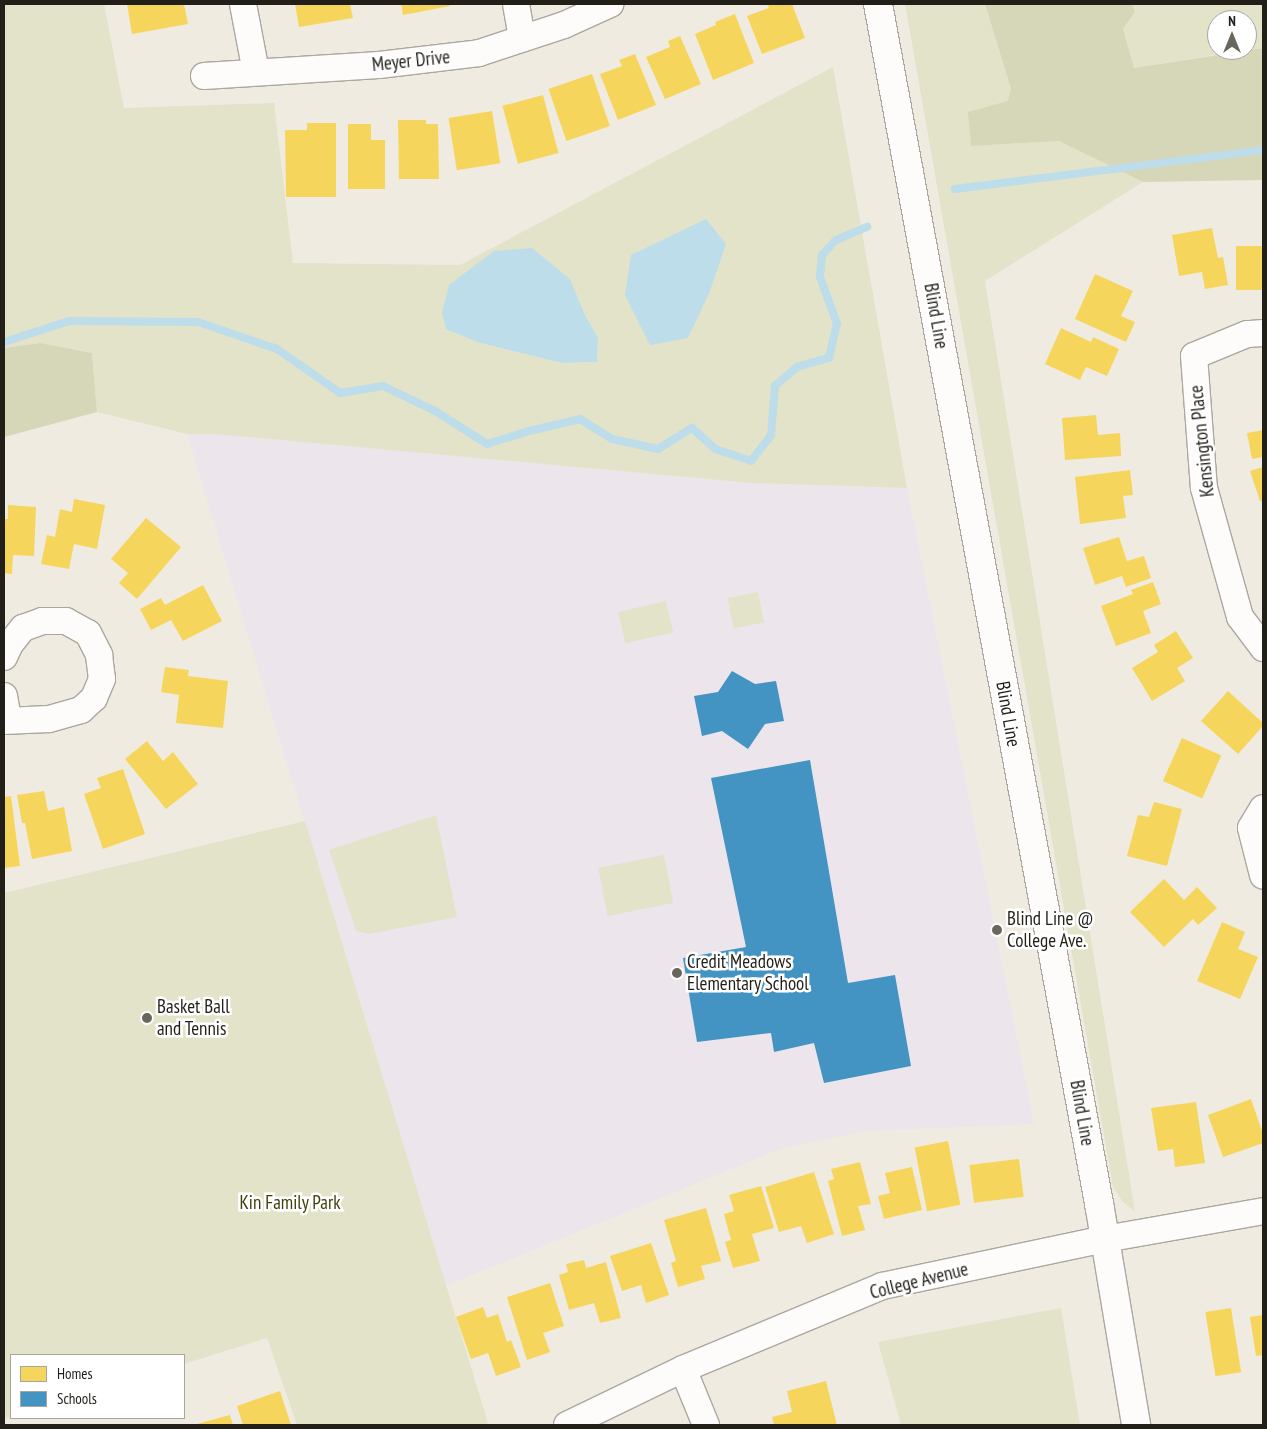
<!DOCTYPE html>
<html>
<head>
<meta charset="utf-8">
<style>
  body { margin:0 }
  #map { position:relative; width:1267px; height:1429px; overflow:hidden; background:#f0ebe1; font-family:"PT Sans Narrow",sans-serif }
  div>[style] { position:absolute }
  [style*='--x'] { left:calc(var(--x)*1px); top:calc(var(--y)*1px); width:calc(var(--w)*1px); rotate:calc(var(--a)*1deg) }
  .education>* { inset:0; background:#ece5ec }
  .green>* { inset:0; background:#e3e3c9; transform-origin:0 0 }
  .forest>* { inset:0; background:#d6d6b9 }
  .water>* { inset:0; background:#bcdde9 }
  .homes>* { inset:0; background:#f6d55c; transform-origin:0 0 }
  .schools>* { inset:0; background:#4393c3 }
  .stream>* { height:8px; margin:-4px; padding:0 4px; transform-origin:4px; border-radius:4px; background:#bcdde9 }
  .roads { filter:drop-shadow(1px 0 #aba7a0) drop-shadow(-1px 0 #aba7a0) drop-shadow(0 1px #aba7a0) drop-shadow(0 -1px #aba7a0) }
  .street>* { height:26px; margin:-13px; padding:0 13px; transform-origin:13px; border-radius:13px; background:#fdfcfa }
  .secondary>* { height:28px; margin:-14px; padding:0 14px; transform-origin:14px; border-radius:14px; background:#fdfcfa }
  .dots>* { width:14px; height:14px; translate:-50% -50%; box-sizing:border-box; border:2px solid #fff; border-radius:50% }
  span { translate:-50% -50%; white-space:nowrap; text-align:center; line-height:1.15; -webkit-text-stroke:5px #fff; paint-order:stroke }
  .street-label { font-size:19px; color:#211f18 }
  .poi-label { font-size:19px; color:#211f18 }
  .left { translate:0 -50%; text-align:left }
  .park-label { font-size:19px; color:#3e400c }
  .frame { position:absolute; inset:0; border:5px solid #211f18; pointer-events:none }
  .legend { position:absolute; left:10px; top:1354px; width:175px; height:65px; box-sizing:border-box; background:#fff; border:1px solid #a6a5a3; margin:0; padding:6px 9px; list-style:none; font-size:15px; color:#211f18 }
  .legend li { display:flex; align-items:center; gap:10px; height:25px }
  .legend b { width:25px; border:1px solid #a6a5a3 }
  .north { position:absolute; left:1207px; top:10px; width:50px; height:50px; box-sizing:border-box; background:#fff; border:1px solid #a6a5a3; border-radius:50%; rotate:0deg; font-size:14px; font-weight:700; line-height:20px; text-align:center; color:#211f18 }
  .north::after { content:''; display:block; margin:auto; width:18px; height:22px; background:#69665e; clip-path:polygon(50% 0,100% 100%,50% 72%,0 100%) }
</style>
</head>
<body>
<div id="map">
  <div class="education">
    <div style="clip-path:polygon(187px 434px,215px 434px,751px 483px,907px 488px,1034px 1124px,865px 1131px,783px 1148px,445px 1286px)"></div>
  </div>
  <div class="green">
    <div style="clip-path:polygon(evenodd,4px 4px,104px 4px,124px 108px,274px 103px,293px 263px,460px 265px,833px 67px,907px 488px,751px 483px,215px 434px,187px 434px,97px 412px,92px 353px,40px 343px,4px 348px,4px 4px,584px 313px,598px 338px,597px 362px,562px 363px,477px 342px,584px 313px)"></div>
    <div style="clip-path:polygon(905px 4px,985px 4px,1011px 89px,1009px 101px,971px 146px,1059px 141px,1143px 182px,985px 281px,1135px 1212px,1122px 1201px,1113px 1187px)"></div>
    <div style="clip-path:polygon(1132px 4px,1263px 4px,1263px 48px,1247px 50px,1247px 20px,1217px 20px,1217px 50px,1246px 50px,1134px 68px,1123px 29px,1135px 12px)"></div>
    <div style="left:758px;top:592px;width:31px;height:31px;rotate:79deg"></div>
    <div style="left:666px;top:601px;width:32px;height:49px;rotate:77deg"></div>
    <div style="clip-path:polygon(436px 815px,457px 917px,369px 934px,356px 931px,329px 850px)"></div>
    <div style="clip-path:polygon(305px 821px,488px 1423px,483px 1425px,297px 1425px,267px 1338px,184px 1364px,184px 1355px,11px 1355px,11px 1417px,4px 1419px,4px 893px)"></div>
    <div style="left:664px;top:855px;width:49px;height:67px;rotate:79deg"></div>
    <div style="clip-path:polygon(1061px 1308px,1080px 1425px,901px 1425px,878px 1342px)"></div>
  </div>
  <div class="forest">
    <div style="clip-path:polygon(985px 4px,1132px 4px,1135px 12px,1123px 29px,1134px 68px,1263px 48px,1263px 180px,1143px 182px,1059px 141px,971px 146px,968px 112px,1008px 101px,1011px 89px)"></div>
    <div style="clip-path:polygon(40px 343px,92px 353px,97px 412px,4px 437px,4px 348px)"></div>
  </div>
  <div class="water">
    <div style="clip-path:polygon(706px 219px,726px 244px,710px 291px,688px 338px,650px 345px,625px 295px,631px 255px)"></div>
    <div style="clip-path:polygon(532px 248px,570px 279px,584px 313px,598px 338px,597px 362px,562px 363px,477px 342px,446px 329px,442px 313px,449px 285px,494px 251px)"></div>
  </div>
  <div class="homes">
    <div style="clip-path:polygon(127px 4px,184px 4px,188px 24px,132px 34px)"></div>
    <div style="clip-path:polygon(295px 4px,350px 4px,353px 18px,299px 27px)"></div>
    <div style="clip-path:polygon(401px 4px,449px 4px,450px 6px,403px 15px)"></div>
    <div style="clip-path:polygon(767px 4px,792px 4px,805px 38px,762px 54px,747px 16px,769px 8px)"></div>
    <div style="clip-path:polygon(735px 14px,754px 63px,713px 80px,695px 34px,716px 25px,715px 22px)"></div>
    <div style="clip-path:polygon(680px 36px,701px 84px,665px 99px,646px 57px,670px 47px,668px 41px)"></div>
    <div style="clip-path:polygon(635px 54px,656px 105px,618px 120px,600px 74px,622px 66px,619px 60px)"></div>
    <div style="left:592px;top:74px;width:55px;height:46px;rotate:71deg"></div>
    <div style="left:543px;top:95px;width:60px;height:42px;rotate:75deg"></div>
    <div style="left:492px;top:111px;width:53px;height:44px;rotate:81deg"></div>
    <div style="clip-path:polygon(398px 120px,426px 120px,426px 124px,438px 124px,439px 179px,399px 179px)"></div>
    <div style="clip-path:polygon(307px 123px,336px 123px,336px 197px,286px 197px,285px 130px,307px 130px)"></div>
    <div style="clip-path:polygon(348px 124px,371px 124px,371px 140px,385px 140px,385px 189px,348px 189px)"></div>
    <div style="clip-path:polygon(1212px 228px,1218px 258px,1223px 257px,1228px 285px,1205px 289px,1202px 272px,1179px 276px,1172px 235px)"></div>
    <div style="left:1236px;top:246px;width:27px;height:44px"></div>
    <div style="clip-path:polygon(1095px 274px,1133px 291px,1121px 316px,1135px 322px,1126px 342px,1075px 319px)"></div>
    <div style="clip-path:polygon(1061px 328px,1091px 342px,1093px 337px,1119px 349px,1107px 376px,1086px 367px,1080px 380px,1045px 364px)"></div>
    <div style="clip-path:polygon(1096px 415px,1098px 435px,1120px 433px,1121px 456px,1065px 460px,1062px 418px)"></div>
    <div style="clip-path:polygon(1263px 430px,1263px 457px,1252px 459px,1247px 433px)"></div>
    <div style="clip-path:polygon(1263px 467px,1263px 501px,1260px 501px,1250px 471px)"></div>
    <div style="clip-path:polygon(1130px 470px,1133px 495px,1123px 496px,1126px 518px,1080px 524px,1075px 477px)"></div>
    <div style="clip-path:polygon(74px 499px,105px 505px,97px 549px,74px 544px,69px 569px,41px 564px,47px 535px,55px 537px,60px 509px,72px 512px)"></div>
    <div style="clip-path:polygon(8px 505px,36px 507px,34px 556px,13px 555px,12px 574px,4px 573px,4px 519px,8px 519px)"></div>
    <div style="clip-path:polygon(146px 518px,181px 547px,137px 599px,119px 583px,128px 573px,111px 559px)"></div>
    <div style="clip-path:polygon(1119px 537px,1127px 561px,1144px 556px,1151px 578px,1126px 587px,1122px 576px,1095px 585px,1083px 548px)"></div>
    <div style="clip-path:polygon(1153px 582px,1161px 604px,1143px 611px,1151px 633px,1116px 646px,1101px 606px,1133px 594px,1131px 590px)"></div>
    <div style="clip-path:polygon(203px 585px,222px 621px,183px 641px,171px 620px,151px 630px,140px 609px,161px 598px,165px 605px)"></div>
    <div style="clip-path:polygon(1176px 631px,1193px 658px,1177px 668px,1185px 681px,1152px 701px,1132px 668px,1158px 652px,1154px 645px)"></div>
    <div style="clip-path:polygon(165px 667px,189px 670px,188px 676px,228px 681px,223px 728px,176px 723px,179px 695px,161px 692px)"></div>
    <div style="clip-path:polygon(1228px 691px,1263px 723px,1263px 726px,1238px 754px,1201px 721px)"></div>
    <div style="left:1182px;top:738px;width:43px;height:47px;rotate:24deg"></div>
    <div style="clip-path:polygon(147px 741px,163px 761px,173px 752px,198px 784px,166px 809px,125px 759px)"></div>
    <div style="clip-path:polygon(123px 769px,145px 834px,103px 849px,84px 794px,101px 788px,97px 778px)"></div>
    <div style="clip-path:polygon(44px 791px,48px 811px,64px 807px,72px 851px,32px 859px,25px 823px,22px 823px,17px 795px)"></div>
    <div style="clip-path:polygon(11px 796px,20px 866px,4px 868px,4px 797px)"></div>
    <div style="clip-path:polygon(1154px 802px,1182px 809px,1167px 866px,1127px 856px,1138px 815px,1149px 817px)"></div>
    <div style="clip-path:polygon(1164px 879px,1184px 900px,1197px 887px,1217px 908px,1198px 925px,1193px 919px,1164px 947px,1130px 912px)"></div>
    <div style="clip-path:polygon(1222px 922px,1245px 932px,1238px 949px,1258px 957px,1240px 999px,1197px 981px)"></div>
    <div style="clip-path:polygon(1251px 1099px,1263px 1134px,1263px 1143px,1223px 1157px,1208px 1115px)"></div>
    <div style="clip-path:polygon(1196px 1102px,1205px 1163px,1175px 1167px,1173px 1149px,1158px 1151px,1151px 1108px)"></div>
    <div style="left:948px;top:1141px;width:65px;height:34px;rotate:79deg"></div>
    <div style="left:1019px;top:1159px;width:38px;height:50px;rotate:83deg"></div>
    <div style="clip-path:polygon(860px 1162px,871px 1204px,858px 1206px,865px 1230px,842px 1236px,828px 1181px,834px 1179px,831px 1169px)"></div>
    <div style="clip-path:polygon(912px 1167px,922px 1210px,884px 1219px,878px 1196px,890px 1193px,885px 1173px)"></div>
    <div style="clip-path:polygon(814px 1172px,834px 1234px,807px 1243px,801px 1226px,779px 1232px,765px 1187px)"></div>
    <div style="clip-path:polygon(761px 1186px,774px 1228px,752px 1234px,760px 1261px,733px 1268px,725px 1242px,731px 1240px,724px 1214px,734px 1211px,729px 1195px)"></div>
    <div style="clip-path:polygon(706px 1208px,721px 1261px,701px 1266px,705px 1279px,678px 1287px,671px 1263px,676px 1261px,664px 1220px)"></div>
    <div style="clip-path:polygon(651px 1243px,669px 1295px,646px 1303px,641px 1285px,622px 1291px,610px 1256px)"></div>
    <div style="clip-path:polygon(584px 1260px,586px 1268px,606px 1262px,621px 1318px,600px 1323px,594px 1303px,569px 1310px,559px 1275px,568px 1272px,566px 1264px)"></div>
    <div style="clip-path:polygon(550px 1283px,564px 1326px,543px 1333px,550px 1352px,527px 1360px,507px 1297px)"></div>
    <div style="clip-path:polygon(483px 1307px,487px 1318px,498px 1314px,507px 1342px,511px 1340px,521px 1367px,496px 1376px,488px 1353px,471px 1359px,456px 1317px)"></div>
    <div style="left:1231px;top:1308px;width:65px;height:26px;rotate:81deg"></div>
    <div style="clip-path:polygon(1263px 1315px,1263px 1355px,1256px 1356px,1250px 1317px)"></div>
    <div style="clip-path:polygon(826px 1381px,837px 1425px,774px 1425px,772px 1417px,792px 1412px,787px 1391px)"></div>
    <div style="clip-path:polygon(280px 1391px,291px 1425px,243px 1425px,237px 1406px)"></div>
    <div style="clip-path:polygon(230px 1415px,233px 1425px,193px 1425px)"></div>
  </div>
  <div class="schools">
    <div style="clip-path:polygon(732px 671px,755px 684px,776px 681px,784px 721px,765px 724px,748px 749px,722px 731px,702px 736px,694px 696px,718px 692px)"></div>
    <div style="clip-path:polygon(810px 760px,848px 983px,895px 975px,911px 1066px,824px 1083px,814px 1043px,774px 1052px,771px 1033px,697px 1042px,683px 958px,746px 947px,711px 778px)"></div>
  </div>
  <div class="stream">
    <div style="--x:955;--y:189;--w:310;--a:-7.2"></div>
    <div style="--x:4;--y:342;--w:68;--a:-17.9"></div>
    <div style="--x:69;--y:321;--w:129;--a:0.4"></div>
    <div style="--x:198;--y:322;--w:83;--a:18.9"></div>
    <div style="--x:277;--y:349;--w:77;--a:34.9"></div>
    <div style="--x:340;--y:393;--w:44;--a:-9.2"></div>
    <div style="--x:383;--y:386;--w:58;--a:25.7"></div>
    <div style="--x:435;--y:411;--w:62;--a:32.4"></div>
    <div style="--x:487;--y:444;--w:44;--a:-17.2"></div>
    <div style="--x:529;--y:431;--w:52;--a:-13.2"></div>
    <div style="--x:580;--y:419;--w:38;--a:32"></div>
    <div style="--x:612;--y:439;--w:47;--a:12.3"></div>
    <div style="--x:658;--y:449;--w:40;--a:-32"></div>
    <div style="--x:692;--y:428;--w:31;--a:42"></div>
    <div style="--x:715;--y:449;--w:38;--a:18"></div>
    <div style="--x:751;--y:461;--w:33;--a:-52"></div>
    <div style="--x:771;--y:435;--w:49;--a:-85.3"></div>
    <div style="--x:775;--y:386;--w:29;--a:-41"></div>
    <div style="--x:797;--y:367;--w:33;--a:-16"></div>
    <div style="--x:829;--y:358;--w:35;--a:-77"></div>
    <div style="--x:837;--y:324;--w:50;--a:-109.9"></div>
    <div style="--x:820;--y:277;--w:22;--a:-85"></div>
    <div style="--x:822;--y:255;--w:21;--a:-47"></div>
    <div style="--x:836;--y:240;--w:34;--a:-23"></div>
  </div>
  <div class="roads">
    <div class="street">
      <div style="--x:243;--y:4;--w:69;--a:79.2"></div>
      <div style="--x:516;--y:4;--w:35;--a:80"></div>
      <div style="--x:204;--y:76;--w:175;--a:-3.6"></div>
      <div style="--x:379;--y:65;--w:101;--a:-6.8"></div>
      <div style="--x:479;--y:53;--w:89;--a:-18.2"></div>
      <div style="--x:564;--y:25;--w:51;--a:-24.5"></div>
      <div style="--x:1263;--y:333;--w:16;--a:176"></div>
      <div style="--x:1247;--y:334;--w:57;--a:157.5"></div>
      <div style="--x:1194;--y:356;--w:132;--a:85.7"></div>
      <div style="--x:1204;--y:488;--w:134;--a:74.4"></div>
      <div style="--x:1240;--y:617;--w:39;--a:53"></div>
      <div style="--x:4;--y:657;--w:14;--a:-65"></div>
      <div style="--x:10;--y:644;--w:21;--a:-51"></div>
      <div style="--x:23;--y:628;--w:20;--a:-20"></div>
      <div style="--x:42;--y:621;--w:24;--a:0"></div>
      <div style="--x:66;--y:621;--w:25;--a:29"></div>
      <div style="--x:88;--y:633;--w:25;--a:63"></div>
      <div style="--x:99;--y:655;--w:24;--a:83"></div>
      <div style="--x:102;--y:679;--w:21;--a:113"></div>
      <div style="--x:94;--y:698;--w:18;--a:137"></div>
      <div style="--x:81;--y:710;--w:33;--a:164"></div>
      <div style="--x:49;--y:719;--w:45;--a:177.5"></div>
      <div style="--x:4;--y:696;--w:23;--a:80"></div>
      <div style="--x:1263;--y:808;--w:23;--a:121"></div>
      <div style="--x:1251;--y:828;--w:49;--a:75.7"></div>
      <div style="--x:683;--y:1369;--w:61;--a:67.7"></div>
      <div style="--x:567;--y:1425;--w:129;--a:-25.8"></div>
      <div style="--x:683;--y:1369;--w:216;--a:-22.6"></div>
      <div style="--x:882;--y:1286;--w:228;--a:-11.9"></div>
      <div style="--x:1105;--y:1239;--w:160;--a:-10"></div>
    </div>
    <div class="secondary">
      <div style="--x:878;--y:4;--w:1225;--a:79.56"></div>
      <div style="--x:1100;--y:1209;--w:219;--a:80.5"></div>
    </div>
  </div>
  <div class="dots">
    <div style="left:997px;top:930px;background:#69665e"></div>
    <div style="left:677px;top:973px;background:#69665e"></div>
    <div style="left:147px;top:1018px;background:#69665e"></div>
  </div>
  <div class="street-label">
    <span style="left:411px;top:61px;rotate:-6deg">Meyer Drive</span>
    <span style="left:936px;top:316px;rotate:80deg">Blind Line</span>
    <span style="left:1202px;top:441px;rotate:-96deg">Kensington Place</span>
    <span style="left:1008px;top:714px;rotate:80deg">Blind Line</span>
    <span style="left:1082px;top:1113px;rotate:80deg">Blind Line</span>
    <span style="left:919px;top:1281px;rotate:-14deg">College Avenue</span>
  </div>
  <div class="poi-label">
    <span class="left" style="left:1007px;top:930px">Blind Line @<br>College Ave.</span>
    <span class="left" style="left:687px;top:973px">Credit Meadows<br>Elementary School</span>
    <span class="left" style="left:157px;top:1018px">Basket Ball<br>and Tennis</span>
  </div>
  <div class="park-label">
    <span style="left:290px;top:1203px">Kin Family Park</span>
  </div>
  <div class="frame"></div>
  <ul class="legend">
  <li><b style="height:14px;background:#f6d55c"></b>Homes</li>
  <li><b style="height:14px;background:#4393c3"></b>Schools</li>
  </ul>
  <div class="north">N</div>
</div>
</body>
</html>
